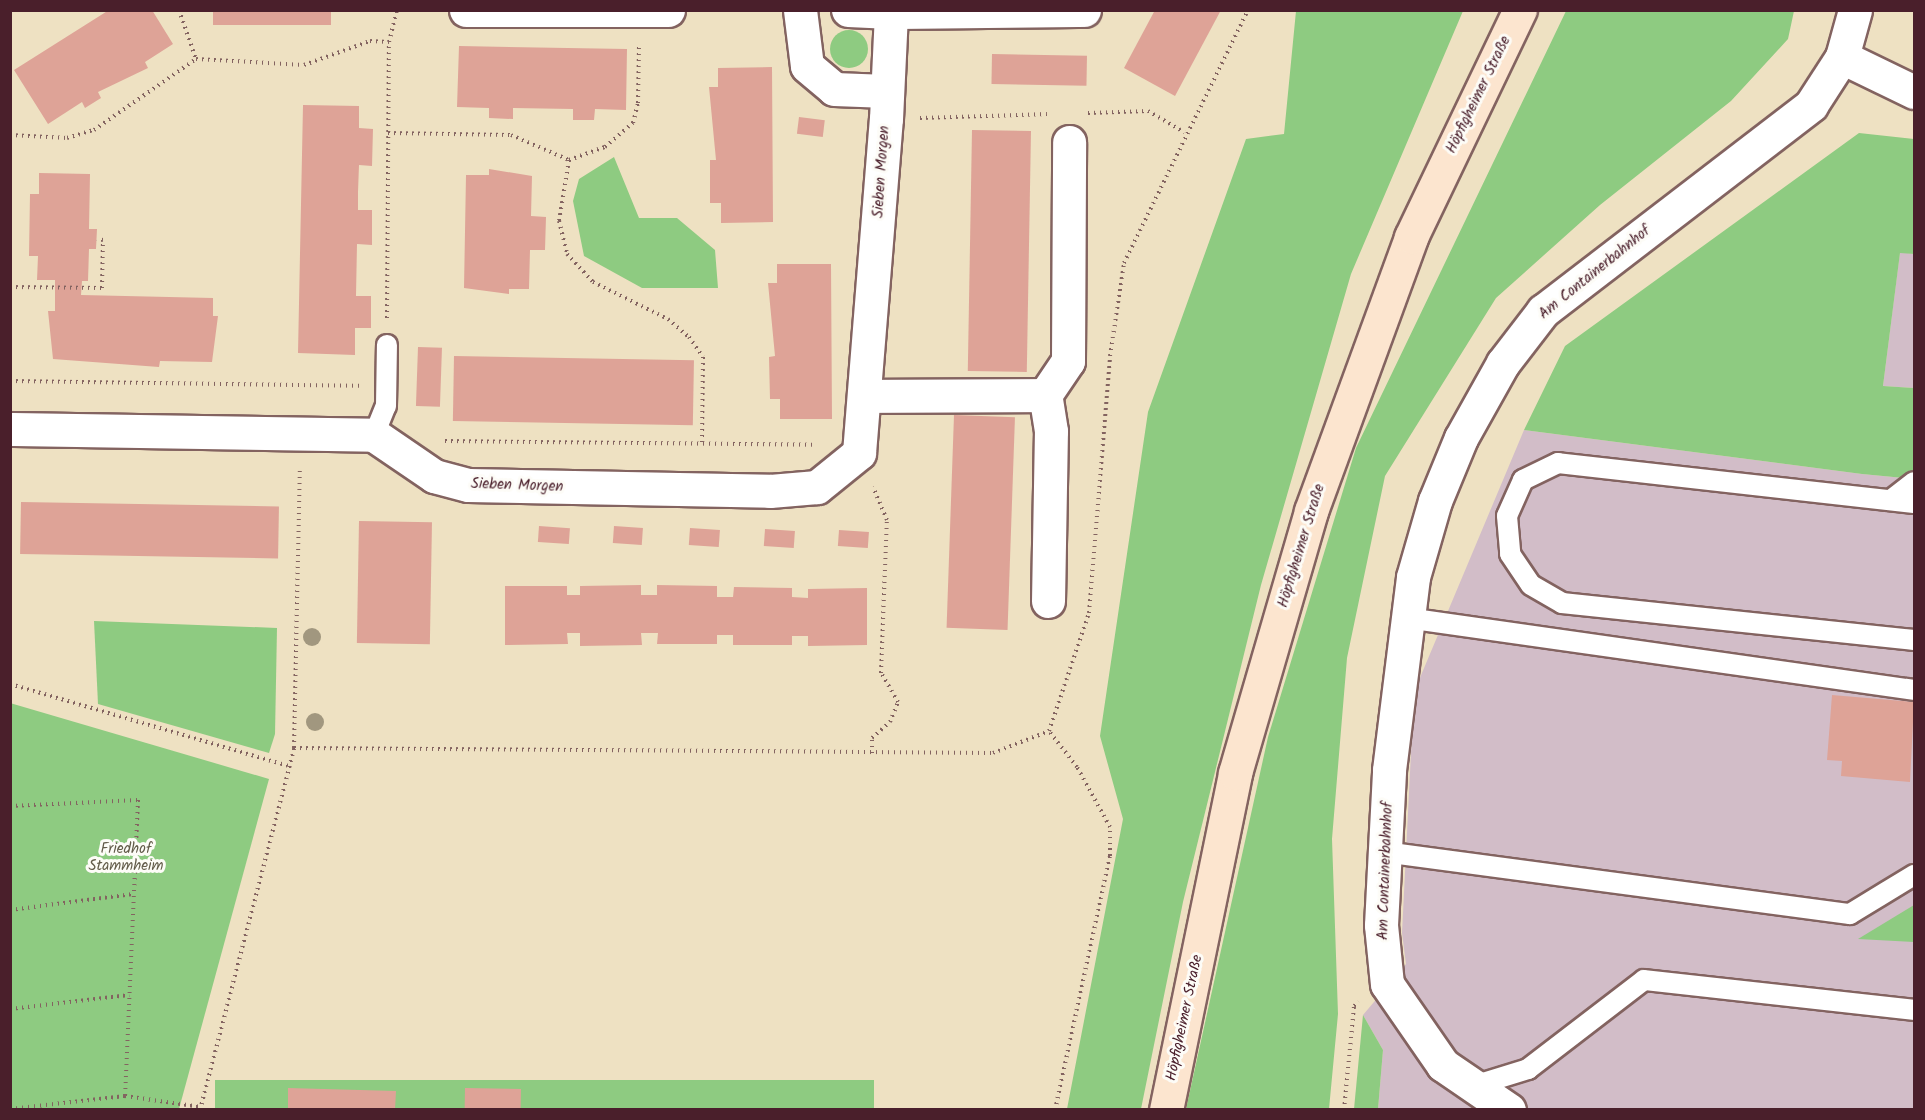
<!DOCTYPE html>
<html>
<head>
<meta charset="utf-8">
<style>
  body { margin:0 }
  #map { position:relative; width:1925px; height:1120px; overflow:hidden; background:#eee1c2; font-family:Kalam,sans-serif }
  div>[style] { position:absolute }
  [style*='--x'] { left:calc(var(--x)*1px); top:calc(var(--y)*1px); width:calc(var(--w)*1px); rotate:calc(var(--a)*1deg) }
  .industrial>* { inset:0; background:#d2bdc8 }
  .green>* { inset:0; background:#8ecb81; transform-origin:0 0 }
  .round { border-radius:50% }
  .building>* { inset:0; background:#dea397; transform-origin:0 0 }
  .path>* { height:4px; margin-top:-2px; transform-origin:0; background:repeating-linear-gradient(90deg,#836360 0 1.5px,transparent 0 6px) }
  .roads { filter:drop-shadow(2px 0 #836360) drop-shadow(-2px 0 #836360) drop-shadow(0 2px #836360) drop-shadow(0 -2px #836360) }
  .lane>* { height:20px; margin:-10px; padding:0 10px; transform-origin:10px; border-radius:10px; background:#fff }
  .street>* { height:33px; margin:-16.5px; padding:0 16.5px; transform-origin:16.5px; border-radius:16.5px; background:#fff }
  .secondary>* { height:33px; margin:-16.5px; padding:0 16.5px; transform-origin:16.5px; border-radius:16.5px; background:#fce5cf }
  .trees>* { width:18px; height:18px; margin:-9px; border-radius:50%; background:#a1977f }
  span { translate:-50% -50%; white-space:nowrap; text-align:center; line-height:1.15; -webkit-text-stroke:6px #fdfcf7; paint-order:stroke }
  .street-label { font-size:15px; color:#4a1f2b }
  .park-label { font-size:15px; color:#625b49 }
  .frame { position:absolute; inset:0; border:12px solid #4a1f2b; pointer-events:none }
</style>
</head>
<body>
<div id="map">
  <div class="industrial">
    <div style="clip-path:polygon(1900px 252px,1914px 254px,1914px 388px,1883px 386px)"></div>
    <div style="clip-path:polygon(1524px 430px,1862px 474px,1904px 478px,1914px 469px,1914px 1109px,1378px 1109px,1383px 1050px,1363px 1015px,1406px 964px,1402px 933px,1414px 692px)"></div>
  </div>
  <div class="green">
    <div style="clip-path:polygon(1296px 11px,1463px 11px,1351px 274px,1261px 585px,1183px 902px,1141px 1109px,1067px 1109px,1123px 819px,1100px 736px,1148px 412px,1246px 139px,1284px 134px)"></div>
    <div style="clip-path:polygon(1566px 11px,1794px 11px,1788px 39px,1731px 101px,1600px 205px,1496px 298px,1385px 476px,1347px 658px,1332px 839px,1338px 1014px,1329px 1109px,1186px 1109px,1268px 737px,1356px 448px)"></div>
    <div class="round" style="left:830px;top:30px;width:38px;height:38px"></div>
    <div style="clip-path:polygon(1859px 133px,1914px 139px,1914px 254px,1900px 253px,1883px 386px,1914px 388px,1914px 469px,1904px 478px,1862px 474px,1524px 430px,1565px 346px)"></div>
    <div style="clip-path:polygon(614px 157px,639px 218px,677px 218px,715px 250px,718px 288px,642px 288px,584px 256px,573px 201px,579px 179px)"></div>
    <div style="clip-path:polygon(94px 621px,277px 628px,275px 734px,269px 753px,98px 704px)"></div>
    <div style="clip-path:polygon(10px 703px,269px 779px,179px 1109px,11px 1109px)"></div>
    <div style="clip-path:polygon(1914px 905px,1914px 942px,1858px 939px)"></div>
    <div style="clip-path:polygon(1363px 1015px,1383px 1050px,1378px 1109px,1354px 1109px)"></div>
    <div style="left:215px;top:1080px;width:659px;height:31px"></div>
  </div>
  <div class="building">
    <div style="clip-path:polygon(109px 10px,152px 10px,173px 44px,145px 62px,148px 68px,98px 92px,101px 98px,85px 108px,82px 102px,48px 124px,14px 70px)"></div>
    <div style="left:213px;top:10px;width:118px;height:15px"></div>
    <div style="clip-path:polygon(1155px 10px,1221px 10px,1175px 96px,1124px 68px)"></div>
    <div style="clip-path:polygon(459px 46px,627px 49px,626px 110px,595px 109px,594px 120px,573px 120px,573px 109px,513px 108px,513px 119px,489px 118px,489px 108px,457px 107px)"></div>
    <div style="left:992px;top:54px;width:95px;height:30px;rotate:1deg"></div>
    <div style="clip-path:polygon(772px 67px,773px 222px,721px 223px,721px 203px,710px 203px,710px 160px,716px 160px,709px 87px,718px 87px,718px 68px)"></div>
    <div style="clip-path:polygon(303px 105px,359px 106px,359px 128px,373px 129px,372px 166px,359px 165px,358px 192px,358px 210px,372px 210px,372px 245px,357px 244px,356px 296px,371px 296px,371px 328px,355px 328px,355px 355px,298px 353px)"></div>
    <div style="left:799px;top:117px;width:26px;height:17px;rotate:7deg"></div>
    <div style="left:972px;top:130px;width:59px;height:241px;rotate:1deg"></div>
    <div style="clip-path:polygon(489px 169px,532px 176px,531px 216px,546px 217px,545px 250px,530px 250px,529px 289px,509px 289px,509px 294px,464px 288px,466px 175px,489px 175px)"></div>
    <div style="clip-path:polygon(39px 173px,90px 174px,89px 229px,97px 229px,96px 249px,89px 249px,88px 281px,82px 281px,81px 295px,213px 298px,213px 316px,218px 316px,212px 362px,160px 361px,159px 367px,53px 359px,48px 311px,55px 311px,55px 280px,37px 280px,38px 256px,29px 256px,30px 194px,39px 194px)"></div>
    <div style="clip-path:polygon(777px 264px,831px 264px,832px 419px,780px 419px,780px 399px,770px 399px,769px 357px,775px 356px,768px 283px,777px 283px)"></div>
    <div style="left:418px;top:347px;width:24px;height:59px;rotate:2deg"></div>
    <div style="left:454px;top:356px;width:240px;height:65px;rotate:1deg"></div>
    <div style="left:954px;top:415px;width:61px;height:213px;rotate:2deg"></div>
    <div style="left:21px;top:502px;width:258px;height:52px;rotate:1deg"></div>
    <div style="left:359px;top:521px;width:73px;height:122px;rotate:1deg"></div>
    <div style="left:539px;top:526px;width:31px;height:16px;rotate:4deg"></div>
    <div style="left:614px;top:526px;width:29px;height:17px;rotate:4deg"></div>
    <div style="left:690px;top:528px;width:30px;height:17px;rotate:4deg"></div>
    <div style="left:765px;top:529px;width:30px;height:17px;rotate:4deg"></div>
    <div style="left:839px;top:530px;width:30px;height:16px;rotate:4deg"></div>
    <div style="clip-path:polygon(641px 585px,641px 595px,657px 595px,657px 585px,717px 586px,717px 597px,733px 597px,734px 587px,792px 588px,792px 597px,808px 598px,808px 589px,867px 588px,867px 645px,808px 646px,808px 636px,792px 636px,792px 645px,733px 645px,733px 635px,717px 635px,717px 644px,657px 644px,658px 633px,641px 633px,642px 645px,580px 646px,580px 633px,567px 633px,568px 644px,505px 645px,505px 586px,567px 586px,567px 595px,580px 595px,580px 586px)"></div>
    <div style="clip-path:polygon(1832px 695px,1914px 702px,1910px 782px,1841px 776px,1842px 761px,1827px 760px)"></div>
    <div style="clip-path:polygon(288px 1088px,396px 1091px,395px 1110px,288px 1110px)"></div>
    <div style="left:465px;top:1088px;width:56px;height:22px;rotate:1deg"></div>
  </div>
  <div class="path">
    <div style="--x:179;--y:10;--w:52;--a:70.9"></div>
    <div style="--x:10;--y:12;--w:4;--a:-34"></div>
    <div style="--x:1088;--y:113;--w:60;--a:-1.9"></div>
    <div style="--x:1148;--y:111;--w:42;--a:30.3"></div>
    <div style="--x:920;--y:118;--w:127;--a:-1.8"></div>
    <div style="--x:388;--y:133;--w:123;--a:0.9"></div>
    <div style="--x:511;--y:135;--w:63;--a:23.3"></div>
    <div style="--x:569;--y:160;--w:38;--a:-20"></div>
    <div style="--x:605;--y:147;--w:37;--a:-41"></div>
    <div style="--x:633;--y:123;--w:21;--a:-76"></div>
    <div style="--x:638;--y:103;--w:59;--a:-89"></div>
    <div style="--x:10;--y:135;--w:57;--a:3"></div>
    <div style="--x:67;--y:138;--w:28;--a:-17"></div>
    <div style="--x:94;--y:130;--w:124;--a:-34.8"></div>
    <div style="--x:196;--y:59;--w:108;--a:3.2"></div>
    <div style="--x:304;--y:65;--w:70;--a:-20"></div>
    <div style="--x:370;--y:41;--w:19;--a:3"></div>
    <div style="--x:569;--y:160;--w:62;--a:99.3"></div>
    <div style="--x:559;--y:221;--w:34;--a:76"></div>
    <div style="--x:567;--y:254;--w:38;--a:47"></div>
    <div style="--x:593;--y:282;--w:84;--a:26.3"></div>
    <div style="--x:668;--y:319;--w:28;--a:41"></div>
    <div style="--x:689;--y:337;--w:24;--a:55"></div>
    <div style="--x:703;--y:357;--w:85;--a:90.7"></div>
    <div style="--x:10;--y:287;--w:92;--a:0.6"></div>
    <div style="--x:102;--y:288;--w:48;--a:-88.8"></div>
    <div style="--x:103;--y:240;--w:6;--a:-171"></div>
    <div style="--x:387;--y:318;--w:276;--a:-89.6"></div>
    <div style="--x:389;--y:42;--w:33;--a:-76"></div>
    <div style="--x:10;--y:381;--w:349;--a:0.8"></div>
    <div style="--x:445;--y:441;--w:367;--a:0.6"></div>
    <div style="--x:10;--y:684;--w:291;--a:16.4"></div>
    <div style="--x:294;--y:748;--w:699;--a:0.41"></div>
    <div style="--x:993;--y:753;--w:60;--a:-21.4"></div>
    <div style="--x:872;--y:753;--w:15;--a:-90"></div>
    <div style="--x:872;--y:738;--w:24;--a:-42"></div>
    <div style="--x:890;--y:722;--w:22;--a:-68"></div>
    <div style="--x:898;--y:702;--w:34;--a:-120"></div>
    <div style="--x:881;--y:673;--w:153;--a:-87.8"></div>
    <div style="--x:887;--y:520;--w:36;--a:-113"></div>
    <div style="--x:10;--y:806;--w:128;--a:-2.7"></div>
    <div style="--x:138;--y:800;--w:296;--a:92.5"></div>
    <div style="--x:10;--y:910;--w:124;--a:-7.4"></div>
    <div style="--x:10;--y:1009;--w:120;--a:-6.7"></div>
    <div style="--x:10;--y:1109;--w:116;--a:-6.4"></div>
    <div style="--x:125;--y:1096;--w:77;--a:8.2"></div>
    <div style="--x:200;--y:1110;--w:374;--a:-75.4"></div>
    <div style="--x:294;--y:748;--w:280;--a:-88.8"></div>
    <div style="--x:1055;--y:1110;--w:260;--a:-77.8"></div>
    <div style="--x:1110;--y:856;--w:29;--a:-90"></div>
    <div style="--x:1110;--y:827;--w:68;--a:-118.8"></div>
    <div style="--x:1077;--y:767;--w:46;--a:-127.9"></div>
    <div style="--x:1049;--y:731;--w:125;--a:-71.3"></div>
    <div style="--x:1089;--y:613;--w:258;--a:-85.3"></div>
    <div style="--x:1110;--y:356;--w:94;--a:-81.4"></div>
    <div style="--x:1124;--y:263;--w:282;--a:-63.9"></div>
    <div style="--x:1344;--y:1110;--w:104;--a:-84.5"></div>
    <div style="--x:1354;--y:1006;--w:6;--a:-39"></div>
  </div>
  <div class="roads">
    <div class="lane">
      <div style="--x:374;--y:435;--w:31;--a:-68"></div>
      <div style="--x:386;--y:406;--w:61;--a:-89.1"></div>
      <div style="--x:1891;--y:500;--w:29;--a:-38"></div>
      <div style="--x:1914;--y:503;--w:358;--a:-173.6"></div>
      <div style="--x:1558;--y:463;--w:39;--a:154"></div>
      <div style="--x:1523;--y:480;--w:39;--a:114"></div>
      <div style="--x:1507;--y:516;--w:38;--a:85"></div>
      <div style="--x:1510;--y:554;--w:37;--a:56"></div>
      <div style="--x:1531;--y:585;--w:36;--a:30"></div>
      <div style="--x:1562;--y:603;--w:354;--a:6"></div>
      <div style="--x:1407;--y:618;--w:512;--a:8.08"></div>
      <div style="--x:1384;--y:852;--w:470;--a:7.6"></div>
      <div style="--x:1850;--y:914;--w:75;--a:-31.4"></div>
      <div style="--x:1470;--y:1087;--w:61;--a:-17.2"></div>
      <div style="--x:1528;--y:1069;--w:146;--a:-37.5"></div>
      <div style="--x:1644;--y:980;--w:272;--a:6.3"></div>
    </div>
    <div class="street">
      <div style="--x:466;--y:10;--w:202;--a:0"></div>
      <div style="--x:800;--y:10;--w:56;--a:82.9"></div>
      <div style="--x:807;--y:66;--w:35;--a:40"></div>
      <div style="--x:834;--y:89;--w:53;--a:2.2"></div>
      <div style="--x:891;--y:12;--w:193;--a:-0.6"></div>
      <div style="--x:1842;--y:57;--w:80;--a:25.9"></div>
      <div style="--x:866;--y:396;--w:179;--a:-0.3"></div>
      <div style="--x:10;--y:429;--w:364;--a:0.9"></div>
      <div style="--x:374;--y:435;--w:73;--a:34.3"></div>
      <div style="--x:434;--y:476;--w:35;--a:15"></div>
      <div style="--x:468;--y:485;--w:302;--a:1.1"></div>
      <div style="--x:770;--y:491;--w:47;--a:-4.9"></div>
      <div style="--x:817;--y:487;--w:54;--a:-39"></div>
      <div style="--x:859;--y:453;--w:335;--a:-85.4"></div>
      <div style="--x:886;--y:119;--w:107;--a:-87.3"></div>
      <div style="--x:891;--y:12;--w:43;--a:-177.3"></div>
      <div style="--x:1048;--y:601;--w:170;--a:-89"></div>
      <div style="--x:1051;--y:431;--w:36;--a:-99"></div>
      <div style="--x:1045;--y:395;--w:41;--a:-55.9"></div>
      <div style="--x:1068;--y:361;--w:219;--a:-89.7"></div>
      <div style="--x:1509;--y:1110;--w:80;--a:-145.7"></div>
      <div style="--x:1443;--y:1065;--w:98;--a:-124.7"></div>
      <div style="--x:1387;--y:984;--w:59;--a:-95.8"></div>
      <div style="--x:1381;--y:925;--w:155;--a:-87"></div>
      <div style="--x:1389;--y:770;--w:194;--a:-82.9"></div>
      <div style="--x:1413;--y:577;--w:79;--a:-73.9"></div>
      <div style="--x:1435;--y:501;--w:68;--a:-67.6"></div>
      <div style="--x:1461;--y:438;--w:86;--a:-60.8"></div>
      <div style="--x:1503;--y:363;--w:66;--a:-52.4"></div>
      <div style="--x:1543;--y:311;--w:338;--a:-37.5"></div>
      <div style="--x:1811;--y:105;--w:57;--a:-57.1"></div>
      <div style="--x:1842;--y:57;--w:49;--a:-74.5"></div>
    </div>
    <div class="secondary">
      <div style="--x:1166;--y:1110;--w:344;--a:-78.4"></div>
      <div style="--x:1235;--y:773;--w:273;--a:-73.8"></div>
      <div style="--x:1311;--y:511;--w:292;--a:-69.9"></div>
      <div style="--x:1411;--y:237;--w:252;--a:-64.4"></div>
    </div>
  </div>
  <div class="trees">
    <div style="left:312px;top:637px"></div>
    <div style="left:315px;top:722px"></div>
  </div>
  <div class="street-label">
    <span style="left:1479px;top:95px;rotate:-64deg">Höpfigheimer Straße</span>
    <span style="left:882px;top:172px;rotate:-86deg">Sieben Morgen</span>
    <span style="left:1595px;top:273px;rotate:-39deg">Am Containerbahnhof</span>
    <span style="left:517px;top:486px;rotate:2deg">Sieben Morgen</span>
    <span style="left:1302px;top:546px;rotate:-73deg">Höpfigheimer Straße</span>
    <span style="left:1386px;top:871px;rotate:-88deg">Am Containerbahnhof</span>
    <span style="left:1185px;top:1018px;rotate:-78deg">Höpfigheimer Straße</span>
  </div>
  <div class="park-label">
    <span style="left:126px;top:858px">Friedhof<br>Stammheim</span>
  </div>
  <div class="frame"></div>
</div>
</body>
</html>
